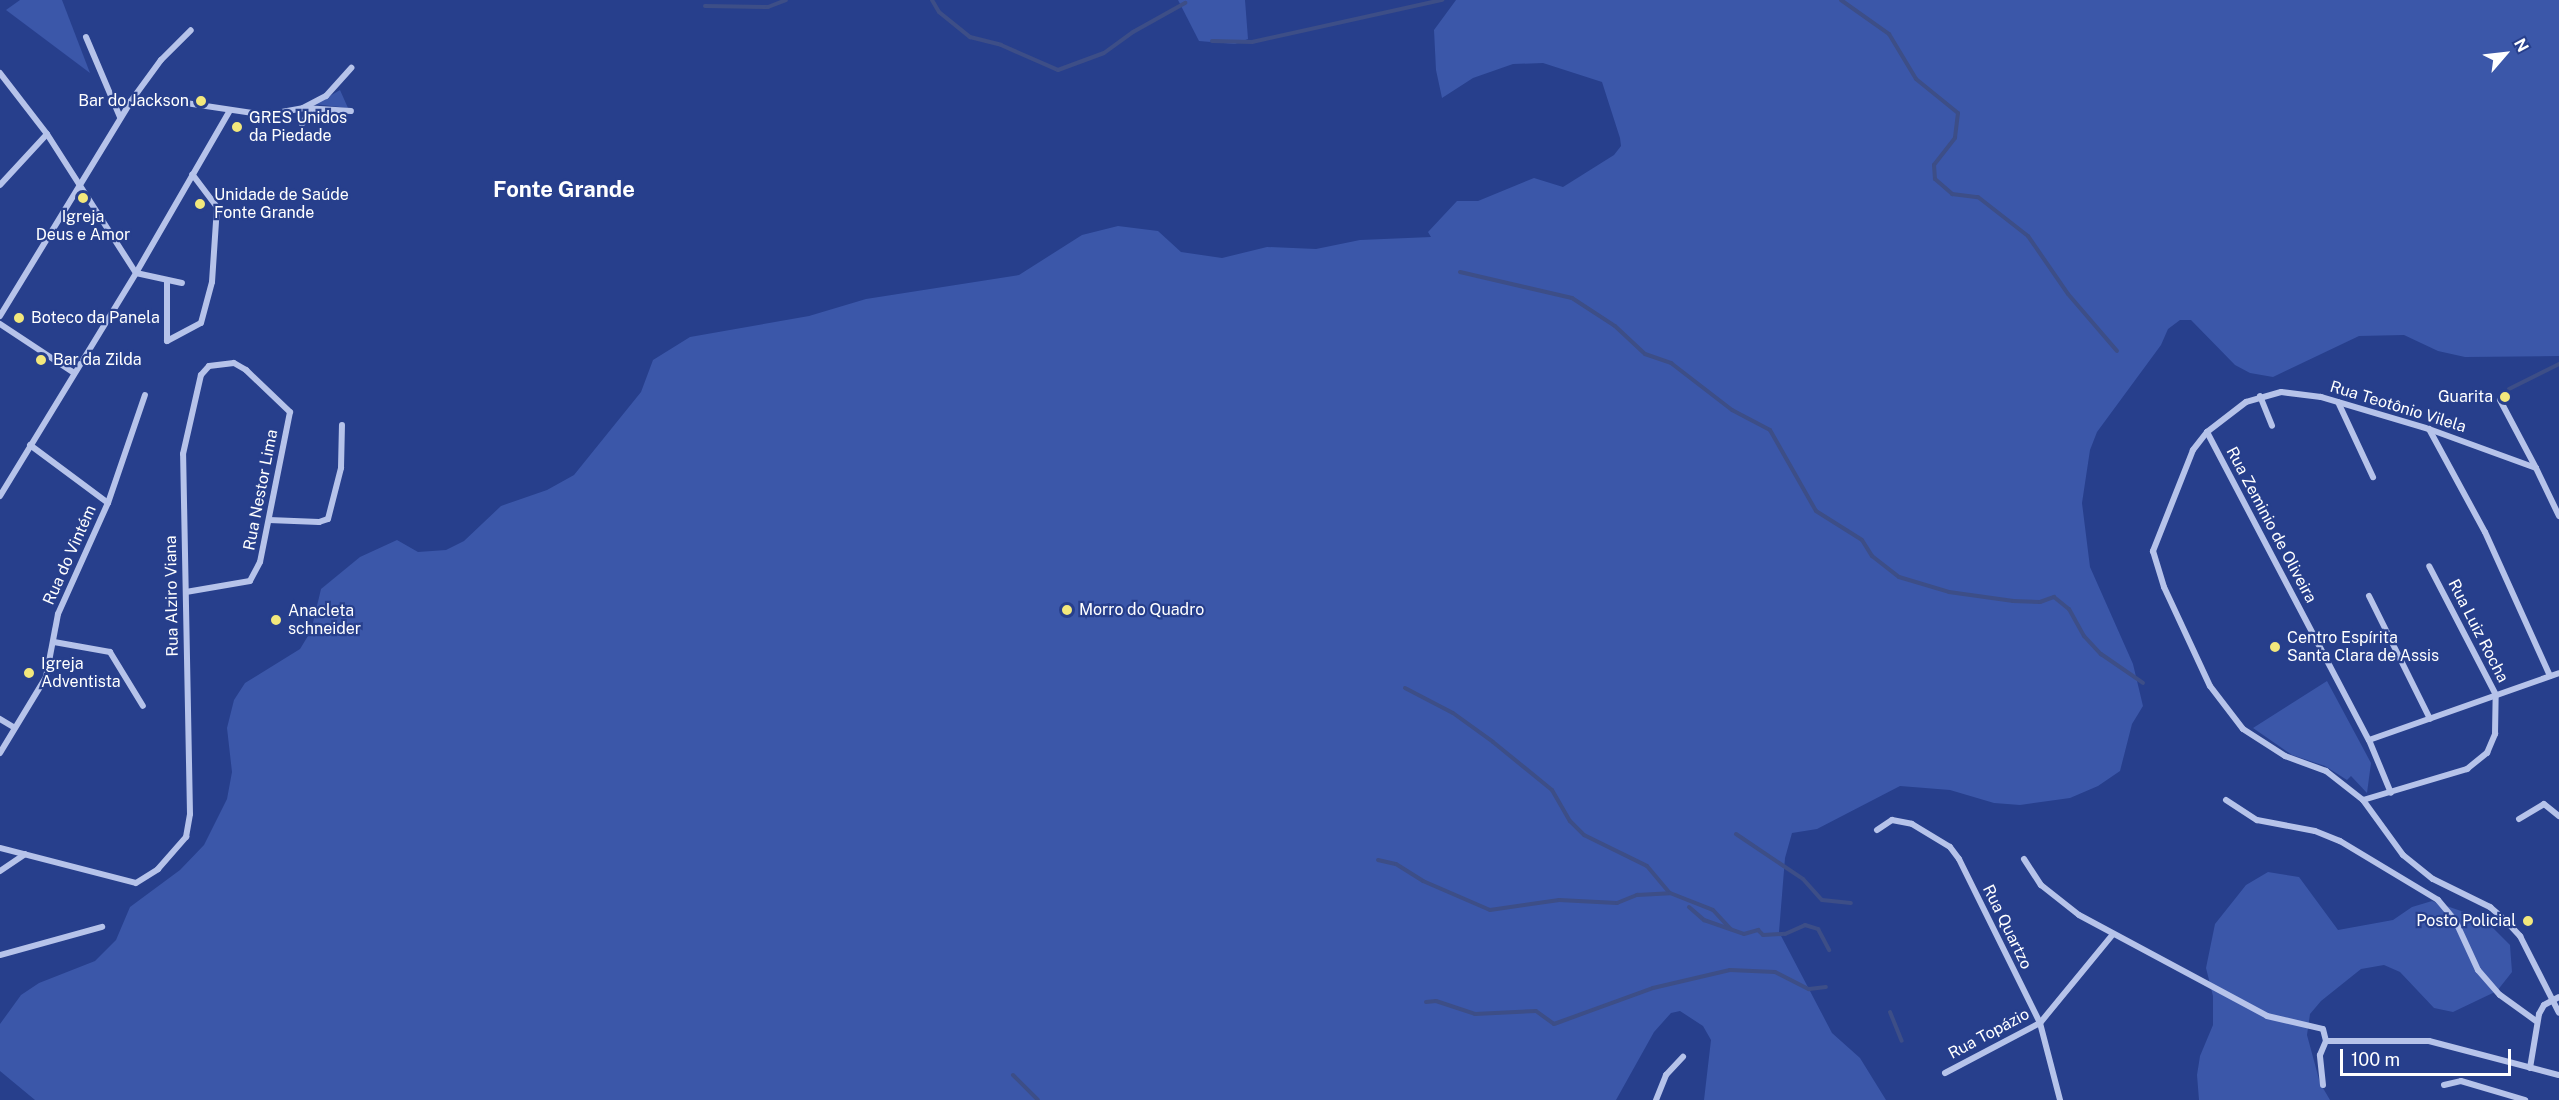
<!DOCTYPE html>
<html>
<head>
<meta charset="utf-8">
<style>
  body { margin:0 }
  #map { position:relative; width:2559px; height:1100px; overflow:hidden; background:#273f8c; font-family:"Public Sans",sans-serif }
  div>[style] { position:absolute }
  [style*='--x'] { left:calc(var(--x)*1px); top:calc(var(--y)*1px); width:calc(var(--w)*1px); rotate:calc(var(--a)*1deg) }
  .green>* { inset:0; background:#3b57a9 }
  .stream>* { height:4px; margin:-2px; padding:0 2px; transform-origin:2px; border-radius:2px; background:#3d4e87 }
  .minor>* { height:6px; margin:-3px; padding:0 3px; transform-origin:3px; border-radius:3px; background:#b6c3ea }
  .dots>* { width:16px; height:16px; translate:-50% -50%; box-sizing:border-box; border:3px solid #273f8c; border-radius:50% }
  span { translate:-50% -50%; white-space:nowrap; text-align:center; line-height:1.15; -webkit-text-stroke:4.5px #273f8c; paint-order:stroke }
  .poi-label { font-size:16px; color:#fff }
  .right { translate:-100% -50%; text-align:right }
  .left { translate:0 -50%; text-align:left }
  .street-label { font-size:16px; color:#fff }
  .district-label { font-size:22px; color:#fff; font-weight:700 }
  .north { position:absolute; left:2475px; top:24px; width:60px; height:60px; -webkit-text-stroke:4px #273f8c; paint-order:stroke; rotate:62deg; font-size:16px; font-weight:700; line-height:24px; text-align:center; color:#fff }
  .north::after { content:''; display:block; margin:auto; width:21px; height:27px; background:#fff; clip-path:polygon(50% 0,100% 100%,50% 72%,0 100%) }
  .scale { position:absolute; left:2340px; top:1049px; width:171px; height:27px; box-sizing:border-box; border:3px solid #fff; border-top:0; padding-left:8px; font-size:18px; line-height:21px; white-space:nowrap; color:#fff; -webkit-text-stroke:4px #273f8c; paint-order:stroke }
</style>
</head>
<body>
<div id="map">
  <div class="green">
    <div style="clip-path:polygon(20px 0,62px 0,90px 73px,6px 10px)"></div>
    <div style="clip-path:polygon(1178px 0,1245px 0,1248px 39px,1235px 44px,1199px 41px)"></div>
    <div style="clip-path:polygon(1456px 0,2559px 0,2559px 356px,2465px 357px,2438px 351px,2404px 335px,2359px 336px,2273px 377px,2250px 373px,2235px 365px,2191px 320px,2180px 320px,2168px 329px,2161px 345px,2097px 432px,2090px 450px,2082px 503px,2090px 567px,2133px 664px,2143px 706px,2132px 724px,2120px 771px,2098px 786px,2070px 798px,2020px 805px,1994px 803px,1950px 790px,1900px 786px,1817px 829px,1792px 833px,1785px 858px,1779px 932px,1832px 1033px,1860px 1058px,1886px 1100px,1704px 1100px,1711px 1040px,1703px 1026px,1680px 1011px,1671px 1013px,1654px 1032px,1616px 1100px,35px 1100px,0 1071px,0 1024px,21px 995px,39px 983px,95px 961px,116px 940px,130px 907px,180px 870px,204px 845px,227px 799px,232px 772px,227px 728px,234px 700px,245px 683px,300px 649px,311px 631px,321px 589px,360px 557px,397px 540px,418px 552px,446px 550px,464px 541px,501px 506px,547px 490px,574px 475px,641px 392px,653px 360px,690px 337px,809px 316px,866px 299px,1019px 275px,1082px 235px,1118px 226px,1158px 231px,1181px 252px,1222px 258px,1267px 247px,1316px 249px,1360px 240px,1431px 237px,1428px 232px,1457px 201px,1478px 201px,1534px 178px,1563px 187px,1614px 155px,1621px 146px,1620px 138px,1602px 82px,1543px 63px,1513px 64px,1473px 78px,1442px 98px,1436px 70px,1434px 30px)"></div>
    <div style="clip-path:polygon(340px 90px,348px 108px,314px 104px,328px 97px)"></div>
    <div style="clip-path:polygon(2327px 681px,2371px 763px,2367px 793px,2351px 776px,2347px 780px,2325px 766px,2292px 755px,2253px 728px)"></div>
    <div style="clip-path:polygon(2268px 872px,2299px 877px,2338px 930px,2393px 920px,2412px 907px,2432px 901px,2464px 912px,2490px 925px,2510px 945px,2512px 972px,2497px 991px,2453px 1012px,2434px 1008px,2400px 972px,2384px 965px,2361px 969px,2321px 1001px,2310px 1014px,2307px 1035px,2320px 1083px,2330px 1100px,2199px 1100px,2197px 1075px,2200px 1056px,2213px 1025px,2213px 996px,2206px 968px,2215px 924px,2246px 885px)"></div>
  </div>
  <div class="stream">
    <div style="--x:932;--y:0;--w:14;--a:60"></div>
    <div style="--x:939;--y:12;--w:40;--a:39"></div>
    <div style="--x:970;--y:37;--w:32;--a:14"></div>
    <div style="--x:1001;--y:45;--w:62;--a:23.7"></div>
    <div style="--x:1058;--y:70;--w:49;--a:-20.3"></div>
    <div style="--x:1104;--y:53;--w:36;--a:-36"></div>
    <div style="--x:1133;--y:32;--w:60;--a:-29.1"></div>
    <div style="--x:1841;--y:0;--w:59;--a:35.3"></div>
    <div style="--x:1889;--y:34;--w:52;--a:59"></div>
    <div style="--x:1916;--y:79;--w:54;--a:39"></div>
    <div style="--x:1958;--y:113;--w:25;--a:97"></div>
    <div style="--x:1955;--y:138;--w:34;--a:128"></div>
    <div style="--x:1934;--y:165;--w:14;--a:86"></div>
    <div style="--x:1935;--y:179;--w:23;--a:41"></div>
    <div style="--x:1952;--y:194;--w:26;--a:7"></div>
    <div style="--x:1978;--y:197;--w:63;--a:38"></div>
    <div style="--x:2028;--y:236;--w:70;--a:55.4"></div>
    <div style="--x:2068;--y:294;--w:75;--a:49.3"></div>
    <div style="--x:705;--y:6;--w:63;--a:0.9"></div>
    <div style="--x:768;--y:7;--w:19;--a:-21"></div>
    <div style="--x:1212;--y:41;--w:40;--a:1.4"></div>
    <div style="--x:1252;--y:42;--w:195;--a:-12.5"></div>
    <div style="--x:1460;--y:272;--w:115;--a:13.1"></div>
    <div style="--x:1572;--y:298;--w:51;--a:33.1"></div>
    <div style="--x:1615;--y:326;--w:41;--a:43"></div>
    <div style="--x:1645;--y:354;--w:28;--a:19"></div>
    <div style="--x:1671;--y:363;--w:77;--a:37.6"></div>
    <div style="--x:1732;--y:410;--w:43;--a:27.8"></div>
    <div style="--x:1770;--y:430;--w:93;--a:60.4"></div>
    <div style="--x:1816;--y:511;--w:54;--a:32.2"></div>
    <div style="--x:1862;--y:540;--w:19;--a:58"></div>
    <div style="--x:1872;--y:556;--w:34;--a:38"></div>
    <div style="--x:1899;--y:577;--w:52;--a:16.7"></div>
    <div style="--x:1949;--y:592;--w:65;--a:8"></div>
    <div style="--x:2013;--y:601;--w:27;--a:2"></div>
    <div style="--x:2040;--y:602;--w:15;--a:-20"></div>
    <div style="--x:2054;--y:597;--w:19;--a:39"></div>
    <div style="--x:2069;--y:609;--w:31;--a:61"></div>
    <div style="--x:2084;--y:636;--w:25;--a:47"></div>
    <div style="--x:2101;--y:654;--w:51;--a:34.6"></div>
    <div style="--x:2509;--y:389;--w:56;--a:-26.6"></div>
    <div style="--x:1405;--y:688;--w:54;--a:27.5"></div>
    <div style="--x:1453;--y:713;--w:49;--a:35.9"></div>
    <div style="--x:1493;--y:742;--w:76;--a:39.1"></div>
    <div style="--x:1552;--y:790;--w:36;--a:60"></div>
    <div style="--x:1570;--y:821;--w:20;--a:45"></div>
    <div style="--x:1584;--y:835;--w:70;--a:26.2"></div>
    <div style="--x:1647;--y:866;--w:35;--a:50"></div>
    <div style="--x:1736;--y:834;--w:81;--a:33.9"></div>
    <div style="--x:1803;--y:879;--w:28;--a:48"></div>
    <div style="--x:1822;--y:900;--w:29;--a:6"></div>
    <div style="--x:1378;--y:860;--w:18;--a:13"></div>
    <div style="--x:1396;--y:864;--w:32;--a:32"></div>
    <div style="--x:1423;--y:881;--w:73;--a:23.4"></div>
    <div style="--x:1490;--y:910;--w:70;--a:-8.2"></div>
    <div style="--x:1559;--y:900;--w:58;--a:3"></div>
    <div style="--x:1617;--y:903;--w:22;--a:-22"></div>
    <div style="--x:1637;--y:895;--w:33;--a:-3"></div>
    <div style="--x:1670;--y:893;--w:46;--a:21.6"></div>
    <div style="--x:1713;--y:910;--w:26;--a:47"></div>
    <div style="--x:1689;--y:907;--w:20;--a:41"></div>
    <div style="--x:1704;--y:920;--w:42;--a:19.3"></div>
    <div style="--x:1744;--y:934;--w:15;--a:-16"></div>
    <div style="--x:1758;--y:930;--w:7;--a:45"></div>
    <div style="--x:1763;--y:935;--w:22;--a:-3"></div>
    <div style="--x:1785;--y:934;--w:22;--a:-24"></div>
    <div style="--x:1805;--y:925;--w:14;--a:17"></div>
    <div style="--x:1818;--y:929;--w:24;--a:62"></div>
    <div style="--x:1426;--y:1002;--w:10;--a:-6"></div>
    <div style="--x:1436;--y:1001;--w:41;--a:18.4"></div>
    <div style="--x:1475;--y:1014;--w:61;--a:-2.8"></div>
    <div style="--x:1536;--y:1011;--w:22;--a:36"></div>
    <div style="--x:1554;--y:1024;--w:105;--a:-20"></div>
    <div style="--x:1653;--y:988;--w:79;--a:-13.2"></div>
    <div style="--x:1730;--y:970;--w:45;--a:2.5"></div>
    <div style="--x:1775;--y:972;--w:38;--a:27"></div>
    <div style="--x:1809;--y:989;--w:17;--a:-7"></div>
    <div style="--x:1890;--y:1012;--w:31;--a:68"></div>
    <div style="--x:1013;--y:1075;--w:35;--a:45"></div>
  </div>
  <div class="minor">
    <div style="--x:86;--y:37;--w:87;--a:67"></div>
    <div style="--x:0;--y:73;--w:77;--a:52.4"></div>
    <div style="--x:47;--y:134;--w:165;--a:57.4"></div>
    <div style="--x:131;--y:101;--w:28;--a:-4"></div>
    <div style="--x:159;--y:99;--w:101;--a:8.5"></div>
    <div style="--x:259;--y:114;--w:17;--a:-3"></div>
    <div style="--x:276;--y:113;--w:27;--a:-10"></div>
    <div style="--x:303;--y:108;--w:26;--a:-28"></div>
    <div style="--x:326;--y:96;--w:38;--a:-48"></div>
    <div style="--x:304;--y:108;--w:47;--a:3.7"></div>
    <div style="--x:302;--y:124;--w:17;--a:-59"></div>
    <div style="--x:0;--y:185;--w:69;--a:-47.3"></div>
    <div style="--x:136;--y:273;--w:47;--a:12.3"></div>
    <div style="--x:167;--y:282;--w:59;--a:90"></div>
    <div style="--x:167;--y:341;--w:38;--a:-28"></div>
    <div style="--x:201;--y:323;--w:42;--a:-75"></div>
    <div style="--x:212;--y:282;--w:75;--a:-86.2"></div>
    <div style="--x:217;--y:207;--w:41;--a:-127.1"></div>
    <div style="--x:0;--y:316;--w:252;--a:-58.6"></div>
    <div style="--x:131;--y:101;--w:51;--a:-53.8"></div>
    <div style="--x:161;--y:60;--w:42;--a:-45"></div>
    <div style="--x:0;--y:324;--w:89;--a:33.5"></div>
    <div style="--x:2260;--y:396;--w:32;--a:68"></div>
    <div style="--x:2500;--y:400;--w:77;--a:62.1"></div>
    <div style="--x:2338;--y:402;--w:83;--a:65"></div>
    <div style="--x:2429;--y:429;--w:117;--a:61.5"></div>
    <div style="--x:2485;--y:532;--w:158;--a:65.7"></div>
    <div style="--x:2207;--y:432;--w:348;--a:62.3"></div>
    <div style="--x:2369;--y:740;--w:57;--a:67.5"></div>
    <div style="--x:30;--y:445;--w:97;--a:36.6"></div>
    <div style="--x:0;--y:496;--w:261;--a:-58.6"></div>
    <div style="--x:136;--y:273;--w:188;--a:-60"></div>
    <div style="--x:2559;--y:516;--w:53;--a:-115.6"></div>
    <div style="--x:2536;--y:468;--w:114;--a:-160"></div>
    <div style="--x:2429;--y:429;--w:113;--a:-163.5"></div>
    <div style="--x:2321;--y:397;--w:40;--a:-172.9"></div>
    <div style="--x:2281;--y:392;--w:36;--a:164"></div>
    <div style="--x:2246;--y:402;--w:49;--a:142.4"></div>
    <div style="--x:2207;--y:432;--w:23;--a:128"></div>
    <div style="--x:2193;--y:450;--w:109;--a:111.6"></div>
    <div style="--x:2153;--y:551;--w:38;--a:73"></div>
    <div style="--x:2164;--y:587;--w:109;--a:65.1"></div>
    <div style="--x:2210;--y:686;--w:54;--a:52.5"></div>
    <div style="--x:2243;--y:729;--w:50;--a:32.7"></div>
    <div style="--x:2285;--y:756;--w:44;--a:20.1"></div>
    <div style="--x:2326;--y:771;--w:47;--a:38.1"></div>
    <div style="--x:2363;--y:800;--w:68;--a:54"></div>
    <div style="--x:2403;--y:855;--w:38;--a:39"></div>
    <div style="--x:2433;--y:879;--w:64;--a:26.2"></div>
    <div style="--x:2490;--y:907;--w:21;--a:41"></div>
    <div style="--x:2506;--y:921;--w:21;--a:47"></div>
    <div style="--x:2520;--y:936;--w:86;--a:63.1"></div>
    <div style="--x:269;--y:520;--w:50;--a:2.3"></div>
    <div style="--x:319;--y:522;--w:9;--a:-18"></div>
    <div style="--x:328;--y:519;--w:53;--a:-75.7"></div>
    <div style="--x:341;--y:468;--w:43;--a:-88.7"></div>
    <div style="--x:2369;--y:596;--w:137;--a:63.6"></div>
    <div style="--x:54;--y:642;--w:57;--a:10.1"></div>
    <div style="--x:110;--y:652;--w:63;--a:58.6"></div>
    <div style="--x:0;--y:719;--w:17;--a:31"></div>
    <div style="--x:2369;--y:740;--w:201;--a:-19.4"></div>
    <div style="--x:0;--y:753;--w:89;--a:-58.8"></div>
    <div style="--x:46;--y:677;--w:64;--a:-79.2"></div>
    <div style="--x:58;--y:614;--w:122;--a:-65.8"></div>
    <div style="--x:108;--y:503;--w:114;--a:-71.1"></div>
    <div style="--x:2226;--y:800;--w:37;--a:33"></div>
    <div style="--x:2257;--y:820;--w:59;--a:10.7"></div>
    <div style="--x:2315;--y:831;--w:27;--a:22"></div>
    <div style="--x:2340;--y:841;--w:114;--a:31"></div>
    <div style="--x:2438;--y:900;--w:26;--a:50"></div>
    <div style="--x:2455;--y:920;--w:55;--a:65.3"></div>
    <div style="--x:2478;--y:970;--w:33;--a:49"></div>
    <div style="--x:2500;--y:995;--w:44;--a:35.8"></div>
    <div style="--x:2363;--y:800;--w:109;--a:-16.6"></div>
    <div style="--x:2467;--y:769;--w:26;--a:-39"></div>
    <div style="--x:2487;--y:753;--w:21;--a:-67"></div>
    <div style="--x:2495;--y:734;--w:39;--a:-89"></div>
    <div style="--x:2496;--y:695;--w:145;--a:-117.4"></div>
    <div style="--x:2519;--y:819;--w:29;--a:-31"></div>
    <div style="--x:2544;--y:804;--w:19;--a:39"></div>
    <div style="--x:1877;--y:830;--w:18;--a:-34"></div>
    <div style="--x:1892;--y:820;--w:20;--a:11"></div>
    <div style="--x:1912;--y:824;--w:44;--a:31.2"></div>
    <div style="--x:1950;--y:847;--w:15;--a:53"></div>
    <div style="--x:1959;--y:859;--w:183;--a:63.7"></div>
    <div style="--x:2040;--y:1023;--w:80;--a:75.4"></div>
    <div style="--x:0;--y:848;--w:140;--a:14.4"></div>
    <div style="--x:136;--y:883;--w:26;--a:-32"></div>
    <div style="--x:158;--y:869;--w:43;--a:-48.8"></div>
    <div style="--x:186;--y:837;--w:23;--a:-80"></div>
    <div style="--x:190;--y:814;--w:360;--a:-91.1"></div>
    <div style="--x:183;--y:454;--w:81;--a:-77.2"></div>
    <div style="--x:201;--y:375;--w:12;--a:-48"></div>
    <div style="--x:209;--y:366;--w:25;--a:-7"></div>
    <div style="--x:234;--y:363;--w:14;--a:30"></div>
    <div style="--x:246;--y:370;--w:61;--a:43.7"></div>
    <div style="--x:290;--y:412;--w:153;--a:101.3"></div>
    <div style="--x:260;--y:562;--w:21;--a:118"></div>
    <div style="--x:250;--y:581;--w:65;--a:170.2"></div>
    <div style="--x:2024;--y:859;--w:31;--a:57"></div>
    <div style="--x:2041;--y:885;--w:48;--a:38.3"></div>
    <div style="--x:2079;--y:915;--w:213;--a:28.2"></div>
    <div style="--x:2267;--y:1016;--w:57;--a:13.1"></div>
    <div style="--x:2323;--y:1029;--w:12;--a:76"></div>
    <div style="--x:0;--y:871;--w:30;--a:-34"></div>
    <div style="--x:0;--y:955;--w:106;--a:-15.4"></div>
    <div style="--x:2530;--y:1068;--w:55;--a:-80.5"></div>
    <div style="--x:2539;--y:1014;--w:10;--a:-61"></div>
    <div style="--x:2544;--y:1005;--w:17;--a:-28"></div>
    <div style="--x:1945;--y:1073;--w:107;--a:-27.8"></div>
    <div style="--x:2040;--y:1023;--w:115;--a:-50.6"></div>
    <div style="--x:2323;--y:1085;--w:30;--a:-96"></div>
    <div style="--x:2320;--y:1055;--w:15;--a:-67"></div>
    <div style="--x:2326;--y:1041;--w:103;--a:0"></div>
    <div style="--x:2429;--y:1041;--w:134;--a:14.7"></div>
    <div style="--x:2444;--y:1085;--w:17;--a:-13"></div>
    <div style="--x:2461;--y:1081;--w:67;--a:16.5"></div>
    <div style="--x:1656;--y:1100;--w:27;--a:-68"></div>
    <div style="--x:1666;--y:1075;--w:25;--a:-47"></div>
  </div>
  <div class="dots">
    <div style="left:201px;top:101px;background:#f3e87c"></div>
    <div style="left:237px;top:127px;background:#f3e87c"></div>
    <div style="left:83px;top:198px;background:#f3e87c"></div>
    <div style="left:200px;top:204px;background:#f3e87c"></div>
    <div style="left:19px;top:318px;background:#f3e87c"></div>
    <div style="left:41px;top:360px;background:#f3e87c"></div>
    <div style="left:2505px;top:397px;background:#f3e87c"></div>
    <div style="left:1067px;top:610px;background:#f3e87c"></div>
    <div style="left:276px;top:620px;background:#f3e87c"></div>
    <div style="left:2275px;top:647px;background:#f3e87c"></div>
    <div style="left:29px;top:673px;background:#f3e87c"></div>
    <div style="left:2528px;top:921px;background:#f3e87c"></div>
  </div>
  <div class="poi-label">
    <span class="right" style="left:189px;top:101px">Bar do Jackson</span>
    <span class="left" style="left:249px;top:127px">GRES Unidos<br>da Piedade</span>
    <span class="left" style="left:214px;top:204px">Unidade de Saúde<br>Fonte Grande</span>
    <span style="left:83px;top:226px">Igreja<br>Deus e Amor</span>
    <span class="left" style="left:31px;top:318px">Boteco da Panela</span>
    <span class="left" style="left:53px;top:360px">Bar da Zilda</span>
    <span class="right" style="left:2493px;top:397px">Guarita</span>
    <span class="left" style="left:1079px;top:610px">Morro do Quadro</span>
    <span class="left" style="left:288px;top:620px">Anacleta<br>schneider</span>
    <span class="left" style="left:2287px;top:647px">Centro Espírita<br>Santa Clara de Assis</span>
    <span class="left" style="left:41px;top:673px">Igreja<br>Adventista</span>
    <span class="right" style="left:2516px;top:921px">Posto Policial</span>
  </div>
  <div class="street-label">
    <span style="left:2398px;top:407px;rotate:17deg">Rua Teotônio Vilela</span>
    <span style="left:261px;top:490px;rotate:-79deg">Rua Nestor Lima</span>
    <span style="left:2271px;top:525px;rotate:62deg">Rua Zeminio de Oliveira</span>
    <span style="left:70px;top:555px;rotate:-66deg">Rua do Vintém</span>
    <span style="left:172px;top:596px;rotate:-91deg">Rua Alziro Viana</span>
    <span style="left:2478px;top:631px;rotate:63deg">Rua Luiz Rocha</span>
    <span style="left:2007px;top:927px;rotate:64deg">Rua Quartzo</span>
    <span style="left:1989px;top:1034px;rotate:-28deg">Rua Topázio</span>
  </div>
  <div class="district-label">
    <span style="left:564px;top:190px">Fonte Grande</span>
  </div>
  <div class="north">N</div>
  <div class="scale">100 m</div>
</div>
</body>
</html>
